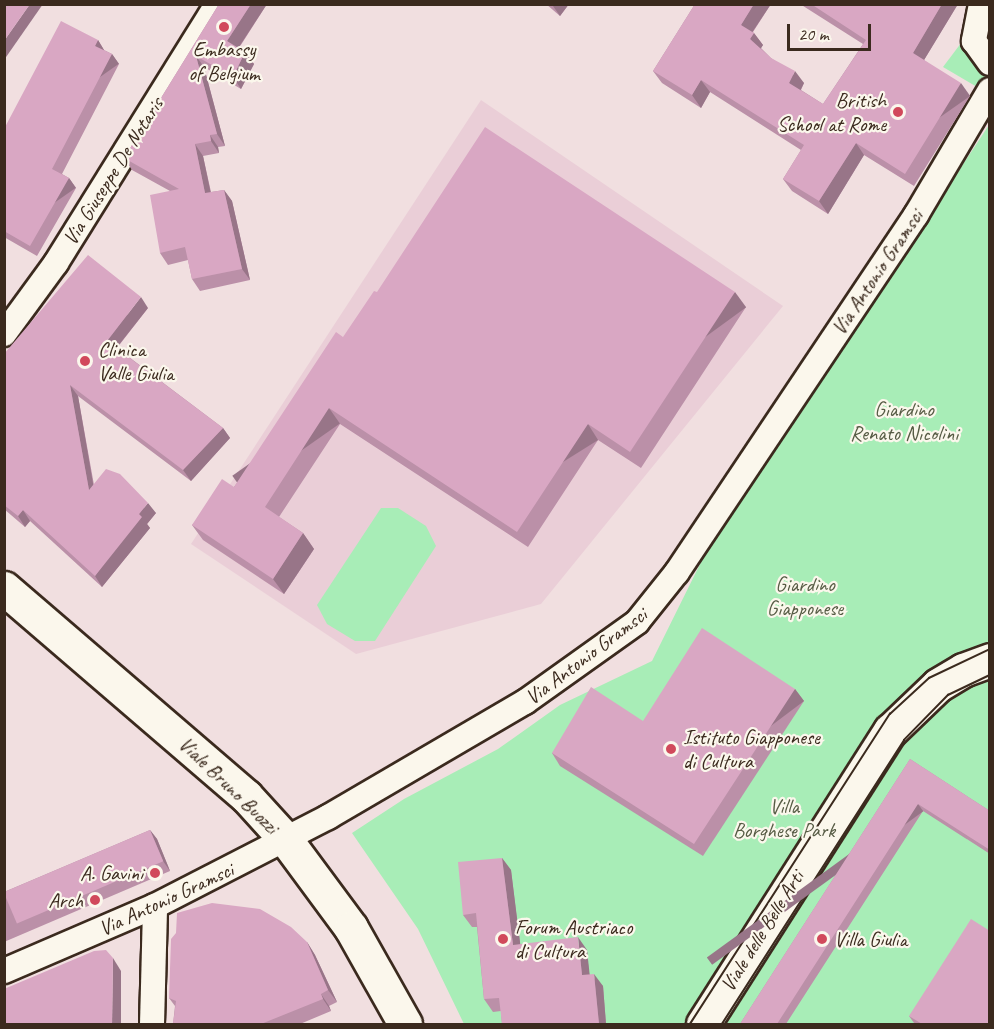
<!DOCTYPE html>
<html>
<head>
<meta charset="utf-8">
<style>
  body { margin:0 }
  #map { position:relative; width:994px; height:1029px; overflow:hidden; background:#f1dfe0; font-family:Caveat,sans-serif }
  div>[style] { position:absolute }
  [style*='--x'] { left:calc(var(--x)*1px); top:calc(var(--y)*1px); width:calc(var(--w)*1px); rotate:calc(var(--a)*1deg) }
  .built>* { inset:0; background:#eaced7 }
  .green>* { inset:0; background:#a8edb7 }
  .roads { filter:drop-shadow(2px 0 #3b2a1e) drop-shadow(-2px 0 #3b2a1e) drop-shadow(0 2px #3b2a1e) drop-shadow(0 -2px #3b2a1e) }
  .street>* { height:24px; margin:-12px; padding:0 12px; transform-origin:12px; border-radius:12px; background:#fbf7ec }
  .secondary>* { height:33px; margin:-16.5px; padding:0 16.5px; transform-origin:16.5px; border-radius:16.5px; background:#fbf7ec }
  .tram>* { height:1.5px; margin:-0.75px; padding:0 0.75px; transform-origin:0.75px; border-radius:0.75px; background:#3b2a1e }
  .wall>* { inset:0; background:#bb90a8 }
  .shaded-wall>* { inset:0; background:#987588; transform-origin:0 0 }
  .building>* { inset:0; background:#d9a7c3; transform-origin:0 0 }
  .dots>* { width:16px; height:16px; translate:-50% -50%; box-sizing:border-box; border:3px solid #fbf7ec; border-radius:50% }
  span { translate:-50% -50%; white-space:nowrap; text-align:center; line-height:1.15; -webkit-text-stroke:4.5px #fbf7ec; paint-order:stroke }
  .poi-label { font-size:21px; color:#3b2a1e }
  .right { translate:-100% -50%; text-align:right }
  .left { translate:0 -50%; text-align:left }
  .street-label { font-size:21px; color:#3b2a1e }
  .park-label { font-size:21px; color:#565b44 }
  .frame { position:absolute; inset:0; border:6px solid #3b2a1e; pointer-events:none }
  .scale { position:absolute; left:787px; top:24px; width:84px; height:27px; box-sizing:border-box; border:3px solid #3b2a1e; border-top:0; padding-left:8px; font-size:18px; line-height:21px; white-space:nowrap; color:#3b2a1e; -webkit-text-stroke:4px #fbf7ec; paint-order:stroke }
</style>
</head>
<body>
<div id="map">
  <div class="built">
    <div style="clip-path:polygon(481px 100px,783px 306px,541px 604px,356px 654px,191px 544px)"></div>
  </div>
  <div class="green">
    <div style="clip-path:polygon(989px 6px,989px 94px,943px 67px)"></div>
    <div style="clip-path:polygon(989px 125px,989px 1024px,464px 1024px,418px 929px,352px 833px,404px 799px,498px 749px,560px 705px,652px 661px,705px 554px)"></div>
    <div style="clip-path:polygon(381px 508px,398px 508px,426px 526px,436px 546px,375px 641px,355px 641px,327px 624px,317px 605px)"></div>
  </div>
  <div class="roads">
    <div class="street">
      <div style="--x:981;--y:4;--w:38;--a:101"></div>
      <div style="--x:974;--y:41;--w:27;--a:54"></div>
      <div style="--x:4;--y:334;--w:88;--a:-53.8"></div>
      <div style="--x:56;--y:263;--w:305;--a:-58.1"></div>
      <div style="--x:4;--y:971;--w:164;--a:-23.3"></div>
      <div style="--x:155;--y:906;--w:195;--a:-27.2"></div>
      <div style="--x:328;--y:817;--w:228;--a:-30.3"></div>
      <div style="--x:525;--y:702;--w:138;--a:-35.5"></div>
      <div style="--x:637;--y:622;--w:64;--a:-51.3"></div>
      <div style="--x:677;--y:572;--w:430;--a:-56.2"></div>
      <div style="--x:916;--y:215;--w:145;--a:-59.4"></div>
      <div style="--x:152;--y:1024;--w:118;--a:-88.5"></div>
    </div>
    <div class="secondary">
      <div style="--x:4;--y:588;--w:319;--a:40.7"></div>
      <div style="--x:246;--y:796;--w:59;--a:47.7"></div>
      <div style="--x:286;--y:840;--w:109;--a:53.5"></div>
      <div style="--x:351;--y:928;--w:110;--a:60.6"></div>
      <div style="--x:703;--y:1024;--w:348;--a:-57.5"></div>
      <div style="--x:890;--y:731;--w:66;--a:-43.8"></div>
      <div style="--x:938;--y:685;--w:29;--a:-31"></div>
      <div style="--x:963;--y:670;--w:29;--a:-20"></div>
    </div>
  </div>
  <div class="tram">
    <div style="--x:690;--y:1024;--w:369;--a:-57.2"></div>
    <div style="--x:890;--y:714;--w:53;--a:-42.7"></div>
    <div style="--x:929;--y:678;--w:68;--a:-25.4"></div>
    <div style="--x:722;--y:1024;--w:337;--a:-57.3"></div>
    <div style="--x:904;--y:740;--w:63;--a:-45.6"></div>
    <div style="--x:948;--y:695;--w:47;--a:-25.5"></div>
  </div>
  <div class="wall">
    <div style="clip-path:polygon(219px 4px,267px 4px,239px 48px,254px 64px,241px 89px,204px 67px,225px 146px,218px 147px,219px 153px,203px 156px,211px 192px,224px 190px,232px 201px,250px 280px,200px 291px,192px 279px,188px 260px,168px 265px,160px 253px,170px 191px,132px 170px,124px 158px)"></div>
    <div style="clip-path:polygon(546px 4px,569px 4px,560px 16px)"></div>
    <div style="clip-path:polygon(695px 4px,771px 4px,753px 32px,763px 45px,761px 48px,771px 58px,804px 83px,801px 90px,823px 104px,863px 44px,800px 4px,958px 4px,924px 60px,970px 96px,914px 186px,864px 155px,828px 214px,792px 191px,783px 179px,801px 150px,710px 92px,701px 108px,662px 83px,653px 71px)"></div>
    <div style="clip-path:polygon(98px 40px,104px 50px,112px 54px,119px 64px,62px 174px,69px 178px,76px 188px,37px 256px,4px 237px,4px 129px)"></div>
    <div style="clip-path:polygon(377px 292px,746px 307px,641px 468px,598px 440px,528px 547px,340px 424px,279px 517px,303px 533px,314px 549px,284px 594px,203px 540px,192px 525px,234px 487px)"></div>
    <div style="clip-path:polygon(148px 308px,117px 348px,223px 428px,230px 438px,191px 481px,78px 396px,94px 485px,156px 513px,147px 524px,150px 528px,102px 587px,30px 521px,25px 527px,4px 509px,4px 354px)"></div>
    <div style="clip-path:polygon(795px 689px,804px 701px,703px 856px,560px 766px,552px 753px,643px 721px)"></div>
    <div style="clip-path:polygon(910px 759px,990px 811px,990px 854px,923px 811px,786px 1024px,740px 1024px)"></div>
    <div style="clip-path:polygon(150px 830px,157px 839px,170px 871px,4px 942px,4px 892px)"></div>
    <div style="clip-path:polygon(502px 858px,511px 870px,520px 944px,587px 950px,589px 974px,603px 986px,606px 1024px,502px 1024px,501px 1011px,493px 1012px,484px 999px,477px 927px,472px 927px,463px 915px)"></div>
    <div style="clip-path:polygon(307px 942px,315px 955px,337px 1002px,329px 1006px,331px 1011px,300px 1024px,173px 1024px,175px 1006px,169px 998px)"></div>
    <div style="clip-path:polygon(909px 1016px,990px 1024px,916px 1024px,914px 1023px)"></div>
  </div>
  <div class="shaded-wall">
    <div style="clip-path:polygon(30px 4px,43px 4px,4px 60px,4px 41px)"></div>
    <div style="clip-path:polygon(251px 4px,267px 4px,235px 53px,227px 41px)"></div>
    <div style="clip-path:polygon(555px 4px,569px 4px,560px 16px,553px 6px)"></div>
    <div style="clip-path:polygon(754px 4px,771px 4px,749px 37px,741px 25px)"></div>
    <div style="clip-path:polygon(942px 4px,958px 4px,921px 65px,913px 53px)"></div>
    <div style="clip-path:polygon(754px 33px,763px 45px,759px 51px,750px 39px)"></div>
    <div style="clip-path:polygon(98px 40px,104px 50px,102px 55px,95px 46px)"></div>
    <div style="clip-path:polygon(245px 52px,254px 64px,241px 89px,233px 77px)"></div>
    <div style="left:112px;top:54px;width:12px;height:130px;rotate:55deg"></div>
    <div style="clip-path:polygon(196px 56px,204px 67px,225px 146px,217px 134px)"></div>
    <div style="clip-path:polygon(795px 71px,804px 83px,798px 95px,789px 83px)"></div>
    <div style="clip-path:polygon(701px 80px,710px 92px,701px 108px,692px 95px)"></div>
    <div style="left:961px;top:83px;width:16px;height:107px;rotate:55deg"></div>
    <div style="clip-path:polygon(210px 135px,218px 147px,219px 153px,211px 141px)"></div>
    <div style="clip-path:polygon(856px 143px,864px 155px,828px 214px,819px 201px)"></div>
    <div style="clip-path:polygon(195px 144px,203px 156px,213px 204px,205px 193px)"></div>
    <div style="left:69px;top:178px;width:12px;height:78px;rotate:55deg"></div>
    <div style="clip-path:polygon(224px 190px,232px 201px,250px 280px,242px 269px)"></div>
    <div style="left:735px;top:292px;width:19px;height:191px;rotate:54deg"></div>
    <div style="clip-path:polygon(141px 297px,148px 308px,114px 351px,107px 341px)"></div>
    <div style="clip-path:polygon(70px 385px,78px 396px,96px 501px,89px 490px)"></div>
    <div style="left:329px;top:408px;width:19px;height:118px;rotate:55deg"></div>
    <div style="left:588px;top:424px;width:19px;height:129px;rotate:58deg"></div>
    <div style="clip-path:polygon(223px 428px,230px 438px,191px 481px,183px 470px)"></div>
    <div style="clip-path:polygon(148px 503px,156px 513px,147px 524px,150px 528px,102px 587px,95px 576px,139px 514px)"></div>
    <div style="clip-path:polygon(23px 510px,30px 521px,25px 527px,18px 516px)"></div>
    <div style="clip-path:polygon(303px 533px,314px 549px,284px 594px,273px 579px)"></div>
    <div style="left:795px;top:689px;width:15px;height:185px;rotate:53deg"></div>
    <div style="left:918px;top:804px;width:9px;height:261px;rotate:54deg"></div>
    <div style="clip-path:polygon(150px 830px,157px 839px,170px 871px,163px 861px)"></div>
    <div style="clip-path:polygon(502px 858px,511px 870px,522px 958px,513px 945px)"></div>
    <div style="clip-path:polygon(578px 937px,587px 950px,591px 987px,582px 975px)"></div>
    <div style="clip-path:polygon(307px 942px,315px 955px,337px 1002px,328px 990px)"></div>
    <div style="clip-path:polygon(113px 958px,121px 971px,121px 1024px,112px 1024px)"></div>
    <div style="clip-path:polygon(594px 974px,603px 986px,606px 1024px,599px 1024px)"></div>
    <div style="clip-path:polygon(321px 994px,329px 1006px,331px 1011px,323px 999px)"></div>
  </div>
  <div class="building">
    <div style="clip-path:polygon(4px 4px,30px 4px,4px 41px)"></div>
    <div style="clip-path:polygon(219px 4px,251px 4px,227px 41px,245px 52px,233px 77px,196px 56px,217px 134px,210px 135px,211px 141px,195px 144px,205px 193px,224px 190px,242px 269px,192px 279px,185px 247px,160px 253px,150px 195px,179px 189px,124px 158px)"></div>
    <div style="clip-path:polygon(695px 4px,754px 4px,741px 25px,754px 33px,750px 39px,771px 58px,795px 71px,789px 83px,823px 104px,866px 40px,811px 4px,942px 4px,913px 53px,961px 83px,905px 174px,856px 143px,819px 201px,783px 179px,804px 145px,701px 80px,692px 95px,653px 71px)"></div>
    <div style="clip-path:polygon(61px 21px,98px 40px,95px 46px,112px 54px,52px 169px,69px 178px,30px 246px,4px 231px,4px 129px)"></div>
    <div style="clip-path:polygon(485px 127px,735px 292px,630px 452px,588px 424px,517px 532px,329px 408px,265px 507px,303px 533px,273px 579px,192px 525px,222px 479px,234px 487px,336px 332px,343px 337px,374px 291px,377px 292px)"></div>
    <div style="clip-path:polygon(88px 255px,141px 297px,107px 341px,223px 428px,183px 470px,70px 385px,89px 490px,106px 469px,120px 474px,148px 503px,139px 514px,142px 517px,95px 576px,23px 510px,18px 516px,4px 505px,4px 354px)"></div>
    <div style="clip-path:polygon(702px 628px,795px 689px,694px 844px,552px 753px,591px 687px,643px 721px)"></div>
    <div style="clip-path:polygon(910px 759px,990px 811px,990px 850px,918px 804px,777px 1024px,740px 1024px)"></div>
    <div style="left:150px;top:830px;width:34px;height:159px;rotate:67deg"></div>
    <div style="clip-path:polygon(502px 858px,513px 945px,578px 937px,582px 975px,594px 974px,599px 1024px,502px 1024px,499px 998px,484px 999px,476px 913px,463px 915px,458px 862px)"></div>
    <div style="clip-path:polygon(212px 903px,260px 909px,291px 927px,307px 942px,328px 990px,321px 994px,323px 999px,261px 1024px,173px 1024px,176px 1001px,169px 998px,171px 939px,176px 933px,177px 913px)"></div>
    <div style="clip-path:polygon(971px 919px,990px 931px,990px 1024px,922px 1024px,909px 1016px)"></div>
    <div style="clip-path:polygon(106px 950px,113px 958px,112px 1024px,4px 1024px,4px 989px,94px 951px)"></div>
  </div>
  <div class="dots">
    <div style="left:224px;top:27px;background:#d1495b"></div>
    <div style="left:898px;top:112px;background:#d1495b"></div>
    <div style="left:85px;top:361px;background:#d1495b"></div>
    <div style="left:671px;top:749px;background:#d1495b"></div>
    <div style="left:155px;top:873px;background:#d1495b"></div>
    <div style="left:95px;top:900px;background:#d1495b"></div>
    <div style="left:503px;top:939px;background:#d1495b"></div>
    <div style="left:822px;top:939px;background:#d1495b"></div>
  </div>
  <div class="poi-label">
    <span style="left:224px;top:61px">Embassy<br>of Belgium</span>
    <span class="right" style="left:886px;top:112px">British<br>School at Rome</span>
    <span class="left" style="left:98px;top:361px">Clinica<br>Valle Giulia</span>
    <span class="left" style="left:683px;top:749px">Istituto Giapponese<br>di Cultura</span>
    <span class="right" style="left:143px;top:873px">A. Gavini</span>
    <span class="right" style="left:83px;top:900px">Arch</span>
    <span class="left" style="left:515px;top:939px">Forum Austriaco<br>di Cultura</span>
    <span class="left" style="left:834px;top:939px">Villa Giulia</span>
  </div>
  <div class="street-label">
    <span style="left:113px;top:171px;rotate:-58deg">Via Giuseppe De Notaris</span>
    <span style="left:877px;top:272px;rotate:-56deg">Via Antonio Gramsci</span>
    <span style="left:586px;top:656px;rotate:-37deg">Via Antonio Gramsci</span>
    <span style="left:229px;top:785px;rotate:44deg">Viale Bruno Buozzi</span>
    <span style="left:166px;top:899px;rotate:-25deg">Via Antonio Gramsci</span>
    <span style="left:762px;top:931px;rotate:-58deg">Viale delle Belle Arti</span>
  </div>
  <div class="park-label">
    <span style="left:904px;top:421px">Giardino<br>Renato Nicolini</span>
    <span style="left:805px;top:596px">Giardino<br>Giapponese</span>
    <span style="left:784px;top:818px">Villa<br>Borghese Park</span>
  </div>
  <div class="frame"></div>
  <div class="scale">20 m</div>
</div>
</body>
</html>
